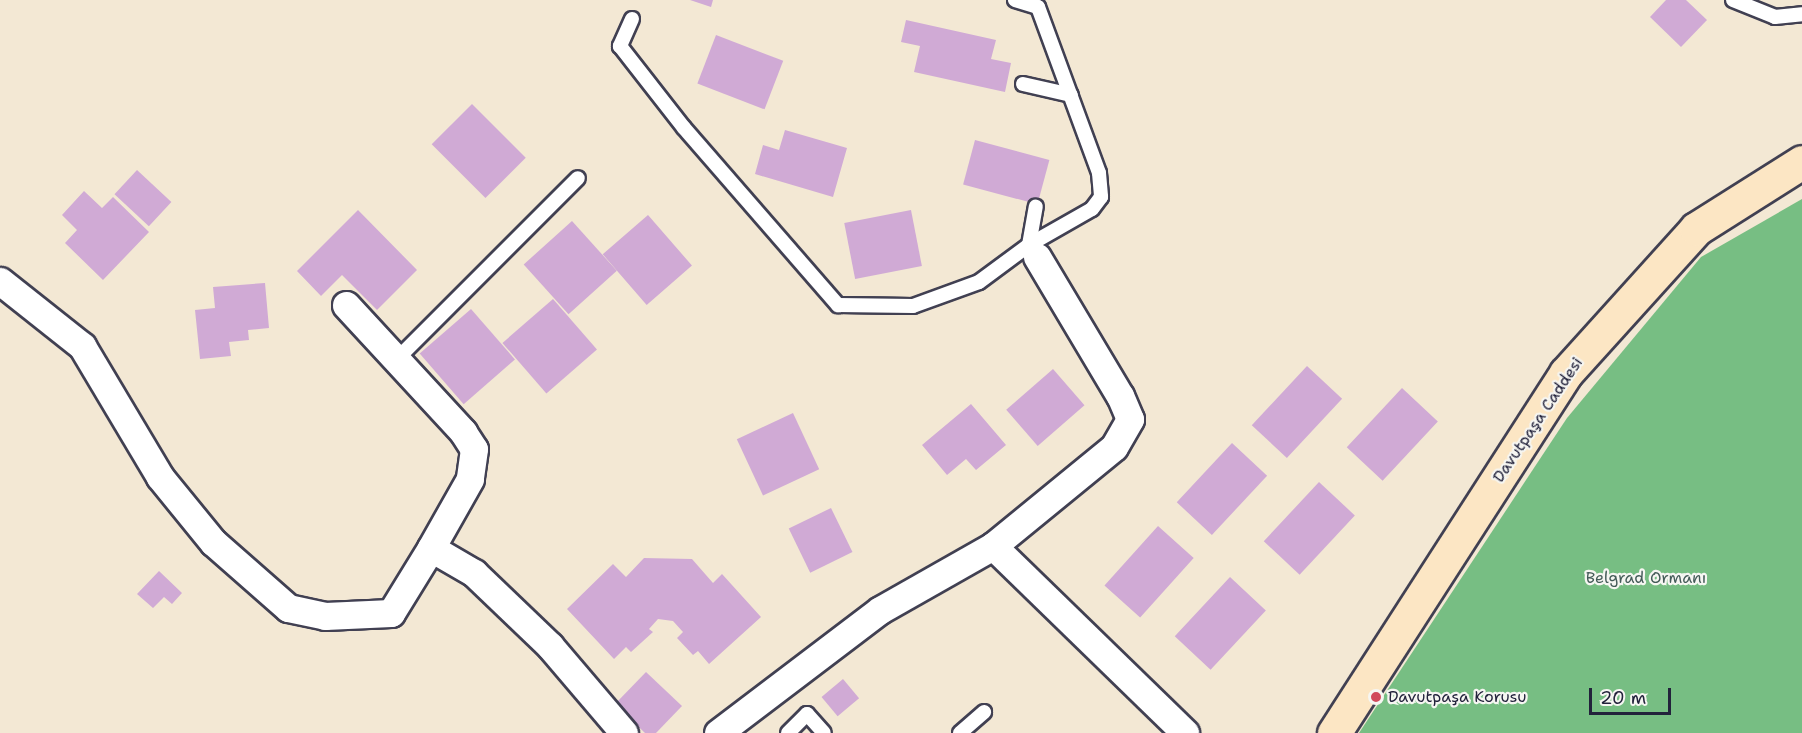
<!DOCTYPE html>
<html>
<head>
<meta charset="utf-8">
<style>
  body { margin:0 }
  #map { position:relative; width:1802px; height:733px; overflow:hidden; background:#f3e8d4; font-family:"Shantell Sans",sans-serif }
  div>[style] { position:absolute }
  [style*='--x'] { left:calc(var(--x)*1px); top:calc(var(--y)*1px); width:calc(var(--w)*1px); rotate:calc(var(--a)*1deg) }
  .forest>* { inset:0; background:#77be83 }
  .building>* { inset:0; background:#d0aad5; transform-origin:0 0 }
  .roads { filter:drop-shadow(2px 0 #414052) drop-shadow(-2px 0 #414052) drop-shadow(0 2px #414052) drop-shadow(0 -2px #414052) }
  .lane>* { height:14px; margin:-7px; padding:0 7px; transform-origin:7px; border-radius:7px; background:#fff }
  .street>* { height:27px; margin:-13.5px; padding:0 13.5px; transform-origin:13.5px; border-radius:13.5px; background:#fff }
  .secondary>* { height:33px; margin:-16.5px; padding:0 16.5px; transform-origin:16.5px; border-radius:16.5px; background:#fce6c4 }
  .dots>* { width:16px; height:16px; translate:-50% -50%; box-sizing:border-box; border:3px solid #f6f6f2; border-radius:50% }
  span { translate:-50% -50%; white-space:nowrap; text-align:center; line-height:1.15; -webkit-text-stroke:4.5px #f6f6f2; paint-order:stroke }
  .street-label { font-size:16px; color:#22223b }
  .park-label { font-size:16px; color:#445b58 }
  .poi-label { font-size:16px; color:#22223b }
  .left { translate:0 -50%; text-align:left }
  .scale { position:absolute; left:1589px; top:688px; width:82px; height:27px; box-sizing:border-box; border:3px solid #22223b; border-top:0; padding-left:8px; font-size:18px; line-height:21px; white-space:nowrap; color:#22223b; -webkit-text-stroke:4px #f6f6f2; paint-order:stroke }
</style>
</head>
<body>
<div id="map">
  <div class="forest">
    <div style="clip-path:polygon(1802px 199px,1802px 733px,1359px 733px,1567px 418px,1701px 257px)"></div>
  </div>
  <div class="building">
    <div style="clip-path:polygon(690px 0,713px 0,711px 7px)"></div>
    <div style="clip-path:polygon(1666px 0,1686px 0,1707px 20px,1681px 47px,1650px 17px)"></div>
    <div style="clip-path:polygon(906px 20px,996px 40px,991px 59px,1011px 63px,1005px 92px,914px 72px,920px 46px,901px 42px)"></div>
    <div style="left:716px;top:35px;width:72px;height:52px;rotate:21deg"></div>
    <div style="left:472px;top:104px;width:76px;height:57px;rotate:45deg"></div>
    <div style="clip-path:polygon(785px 130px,847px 148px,833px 197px,755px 174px,763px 145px,779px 150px)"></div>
    <div style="left:975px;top:140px;width:77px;height:46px;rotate:15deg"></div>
    <div style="left:137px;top:170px;width:47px;height:33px;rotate:43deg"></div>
    <div style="clip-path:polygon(84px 191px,102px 208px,113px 197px,149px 232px,103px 280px,65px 243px,77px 230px,62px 215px)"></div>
    <div style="clip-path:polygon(358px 210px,417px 270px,377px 310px,342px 275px,321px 296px,297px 271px)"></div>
    <div style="left:911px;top:210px;width:57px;height:68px;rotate:79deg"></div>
    <div style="left:648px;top:215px;width:67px;height:60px;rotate:49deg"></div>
    <div style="left:572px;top:221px;width:67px;height:65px;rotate:48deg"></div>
    <div style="clip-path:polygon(265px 283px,269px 328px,248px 330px,249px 340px,229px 342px,231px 356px,200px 359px,195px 310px,215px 308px,213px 287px)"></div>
    <div style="left:553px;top:299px;width:67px;height:67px;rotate:49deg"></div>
    <div style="left:471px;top:309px;width:67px;height:68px;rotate:49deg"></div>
    <div style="left:1307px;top:366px;width:48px;height:81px;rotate:43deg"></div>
    <div style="left:1053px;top:369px;width:48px;height:62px;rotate:49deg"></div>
    <div style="left:1402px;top:388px;width:49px;height:81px;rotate:43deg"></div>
    <div style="clip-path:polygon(971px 404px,1006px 445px,976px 470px,966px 459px,947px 475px,922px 445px)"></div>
    <div style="left:793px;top:413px;width:62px;height:62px;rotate:65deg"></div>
    <div style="left:1232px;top:443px;width:48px;height:81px;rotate:43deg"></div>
    <div style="left:1319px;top:482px;width:49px;height:81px;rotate:43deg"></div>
    <div style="left:831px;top:508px;width:49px;height:47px;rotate:64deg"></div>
    <div style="left:1158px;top:526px;width:48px;height:80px;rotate:42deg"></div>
    <div style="clip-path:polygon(644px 558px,692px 559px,713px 583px,722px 574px,761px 617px,709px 664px,698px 651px,693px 655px,677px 638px,683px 632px,673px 621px,658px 619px,649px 629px,653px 632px,631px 652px,626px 647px,614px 659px,567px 609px,613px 564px,626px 577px)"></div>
    <div style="clip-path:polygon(159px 571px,182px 593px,172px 604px,164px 597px,153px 608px,137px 594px)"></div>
    <div style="left:1230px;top:577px;width:49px;height:81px;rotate:43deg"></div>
    <div style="clip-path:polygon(646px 672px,682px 706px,656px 733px,645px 733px,615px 704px)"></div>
    <div style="left:843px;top:679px;width:25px;height:28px;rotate:50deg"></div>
  </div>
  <div class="roads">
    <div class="lane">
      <div style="--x:1015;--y:0;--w:24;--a:17"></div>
      <div style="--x:1038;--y:7;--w:177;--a:69.8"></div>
      <div style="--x:1099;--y:173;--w:24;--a:85"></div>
      <div style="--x:1101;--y:197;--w:15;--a:127"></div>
      <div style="--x:1092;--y:209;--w:73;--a:150.3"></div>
      <div style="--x:1733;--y:0;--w:45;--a:22"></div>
      <div style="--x:1775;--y:17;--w:27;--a:-6"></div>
      <div style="--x:632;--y:19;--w:30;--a:114"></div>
      <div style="--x:620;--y:46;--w:104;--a:52"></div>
      <div style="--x:684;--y:128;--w:235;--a:49"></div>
      <div style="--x:838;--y:305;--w:75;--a:0.8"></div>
      <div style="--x:913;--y:306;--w:70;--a:-20"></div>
      <div style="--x:979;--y:282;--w:62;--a:-36.5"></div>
      <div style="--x:1029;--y:245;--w:14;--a:56"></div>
      <div style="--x:1023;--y:84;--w:49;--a:12.9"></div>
      <div style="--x:1029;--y:245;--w:39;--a:-80"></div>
      <div style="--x:396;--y:360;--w:257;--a:-45"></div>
      <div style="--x:788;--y:733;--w:27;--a:-45"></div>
      <div style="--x:807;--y:714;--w:25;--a:48"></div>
      <div style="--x:960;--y:733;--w:32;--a:-41"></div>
    </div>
    <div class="street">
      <div style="--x:0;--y:281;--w:105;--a:38.4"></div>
      <div style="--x:82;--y:346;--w:152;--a:59.2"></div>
      <div style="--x:160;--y:477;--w:84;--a:50.8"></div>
      <div style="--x:213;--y:542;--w:100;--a:41.3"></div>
      <div style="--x:288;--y:608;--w:38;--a:12"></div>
      <div style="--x:325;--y:616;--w:66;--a:-2.6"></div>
      <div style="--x:391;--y:613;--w:76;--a:-58.4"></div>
      <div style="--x:431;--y:548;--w:50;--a:30.2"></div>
      <div style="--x:474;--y:573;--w:105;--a:43.8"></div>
      <div style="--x:550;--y:646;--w:114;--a:49.6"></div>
      <div style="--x:346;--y:305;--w:173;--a:47.3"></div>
      <div style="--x:463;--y:432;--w:20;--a:57"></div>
      <div style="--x:474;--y:449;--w:30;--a:98"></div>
      <div style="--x:470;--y:479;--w:79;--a:119.5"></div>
      <div style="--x:993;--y:546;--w:268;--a:44.2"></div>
      <div style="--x:718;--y:733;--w:203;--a:-37.2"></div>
      <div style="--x:880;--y:610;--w:130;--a:-29.5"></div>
      <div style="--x:993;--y:546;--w:156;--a:-39.3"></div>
      <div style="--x:1114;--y:447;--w:32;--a:-60"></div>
      <div style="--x:1130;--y:419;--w:25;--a:-113"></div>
      <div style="--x:1120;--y:396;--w:162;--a:-120.8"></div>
    </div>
    <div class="secondary">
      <div style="--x:1334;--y:733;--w:428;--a:-57.2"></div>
      <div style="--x:1566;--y:373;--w:194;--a:-47.9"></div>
      <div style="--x:1696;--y:229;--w:125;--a:-32.3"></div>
    </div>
  </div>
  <div class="dots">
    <div style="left:1376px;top:697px;background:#d1495b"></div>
  </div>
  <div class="street-label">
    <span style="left:1538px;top:420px;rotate:-56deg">Davutpaşa Caddesi</span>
  </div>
  <div class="park-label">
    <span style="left:1646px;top:578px">Belgrad Ormanı</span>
  </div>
  <div class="poi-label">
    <span class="left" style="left:1388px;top:697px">Davutpaşa Korusu</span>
  </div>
  <div class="scale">20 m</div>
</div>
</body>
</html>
